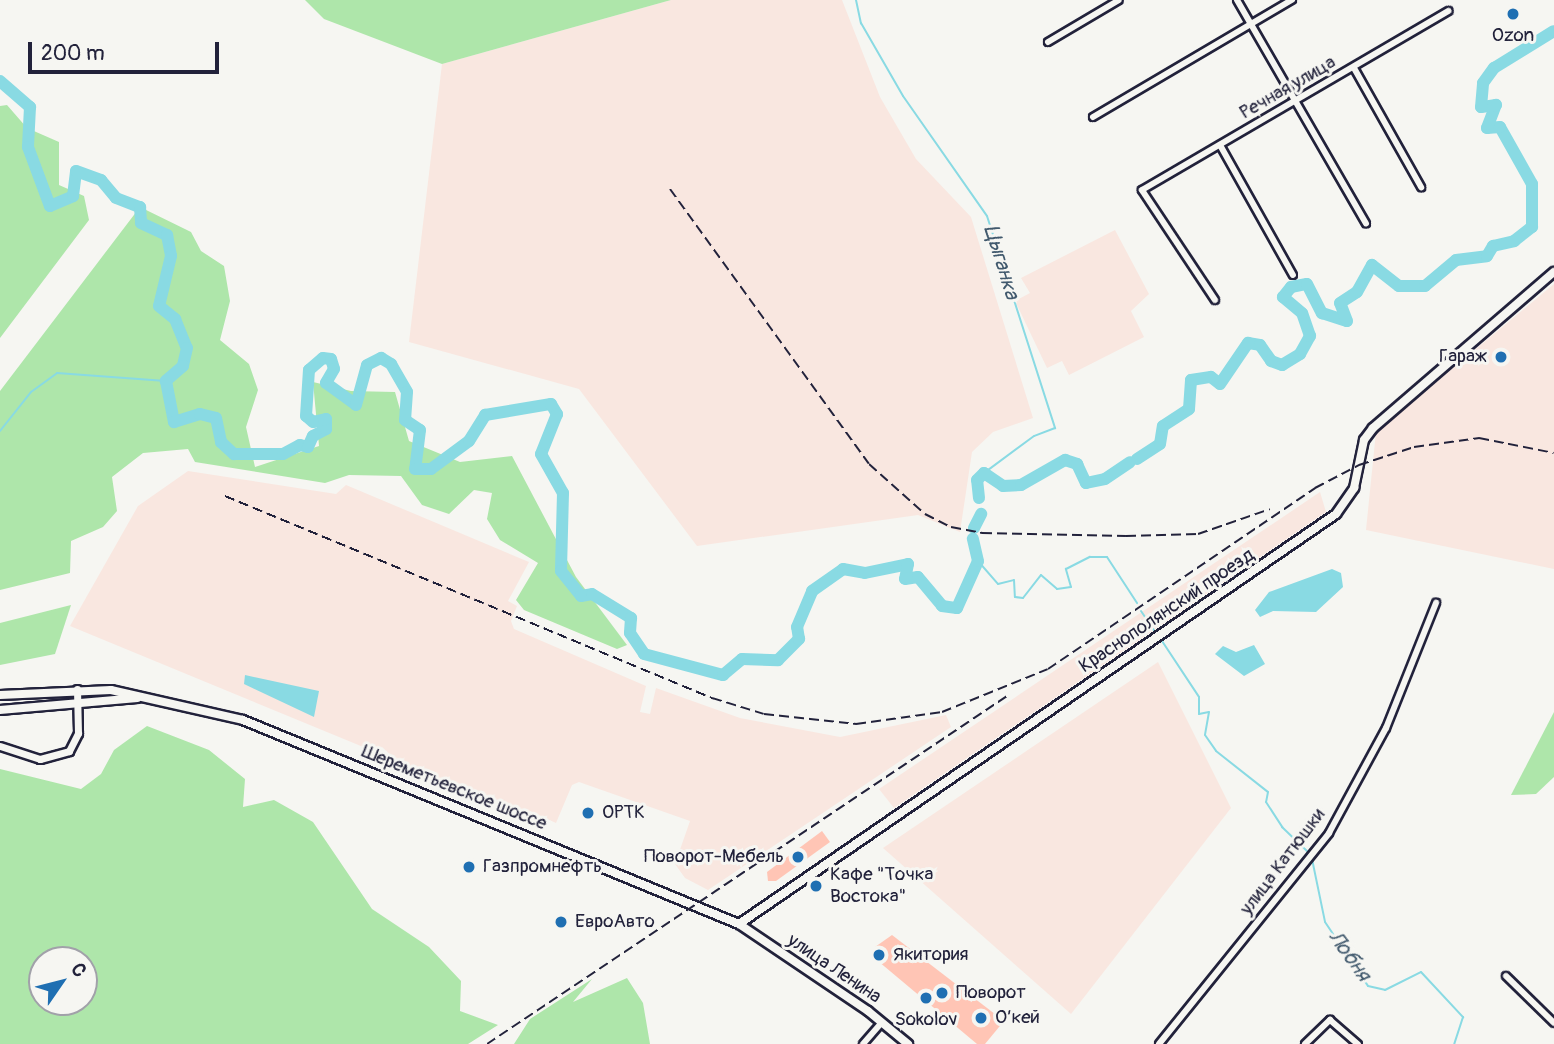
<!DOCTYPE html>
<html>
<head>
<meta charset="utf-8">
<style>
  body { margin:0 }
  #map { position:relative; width:1554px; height:1044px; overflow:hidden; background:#f6f6f2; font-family:Pangolin,sans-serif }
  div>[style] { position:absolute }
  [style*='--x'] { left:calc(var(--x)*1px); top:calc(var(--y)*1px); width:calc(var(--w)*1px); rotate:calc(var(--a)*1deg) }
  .built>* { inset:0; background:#f9e7e0 }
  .green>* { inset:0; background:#aee6aa }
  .water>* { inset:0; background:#89dae3 }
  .stream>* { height:2px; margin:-1px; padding:0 1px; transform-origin:1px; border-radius:1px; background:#89dae3 }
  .river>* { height:12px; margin:-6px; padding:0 6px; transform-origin:6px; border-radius:6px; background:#89dae3 }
  .building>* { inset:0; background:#ffc5b5 }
  .roads { filter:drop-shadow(2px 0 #22223b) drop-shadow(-2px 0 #22223b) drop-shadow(0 2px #22223b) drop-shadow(0 -2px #22223b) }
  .minor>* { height:6px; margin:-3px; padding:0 3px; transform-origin:3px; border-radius:3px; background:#f6f6f2 }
  .tertiary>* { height:7px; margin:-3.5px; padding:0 3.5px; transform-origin:3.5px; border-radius:3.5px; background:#f6f6f2 }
  .secondary>* { height:8px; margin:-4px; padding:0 4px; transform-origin:4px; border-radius:4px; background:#f6f6f2 }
  .rail>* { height:2px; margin-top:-1px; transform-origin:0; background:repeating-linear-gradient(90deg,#22223b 0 10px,transparent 0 15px) }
  .dots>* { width:19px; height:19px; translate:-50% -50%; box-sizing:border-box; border:4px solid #f6f6f2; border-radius:50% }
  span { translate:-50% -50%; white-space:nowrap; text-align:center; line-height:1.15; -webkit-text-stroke:6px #f6f6f2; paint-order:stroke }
  .poi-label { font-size:19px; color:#22223b }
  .right { translate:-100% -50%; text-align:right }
  .left { translate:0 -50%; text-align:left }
  .street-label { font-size:19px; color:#22223b }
  .water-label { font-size:21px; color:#41596d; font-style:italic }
  .north { position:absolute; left:28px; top:946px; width:70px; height:70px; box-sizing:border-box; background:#f6f6f2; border:2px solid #a1a1a9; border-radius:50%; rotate:55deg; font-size:19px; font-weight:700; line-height:28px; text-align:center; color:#22223b }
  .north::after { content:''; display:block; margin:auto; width:24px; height:32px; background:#1f6fb2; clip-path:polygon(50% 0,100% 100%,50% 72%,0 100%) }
  .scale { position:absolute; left:28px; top:42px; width:191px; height:32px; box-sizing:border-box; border:4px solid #22223b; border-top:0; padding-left:9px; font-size:21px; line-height:24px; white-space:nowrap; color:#22223b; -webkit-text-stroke:5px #f6f6f2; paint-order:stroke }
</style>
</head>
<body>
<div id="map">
  <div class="built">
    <div style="clip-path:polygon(671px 0,842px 0,880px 97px,916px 159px,971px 217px,1033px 418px,993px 432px,972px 452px,960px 532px,918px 515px,697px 546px,579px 389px,409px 342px,442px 64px)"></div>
    <div style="clip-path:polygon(1115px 230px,1149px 294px,1131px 311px,1144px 337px,1069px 375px,1062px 361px,1047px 368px,1015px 301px,1030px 293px,1021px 278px)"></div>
    <div style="clip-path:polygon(1554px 284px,1554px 569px,1366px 530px,1376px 432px)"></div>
    <div style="clip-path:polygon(188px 471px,336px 494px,346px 485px,529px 562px,508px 601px,517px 606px,511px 621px,514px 629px,646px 686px,640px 712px,650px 714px,656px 688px,740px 718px,840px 737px,946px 715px,951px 727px,708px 890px,685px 878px,675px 864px,690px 821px,579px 782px,572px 785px,556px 823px,530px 811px,527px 816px,396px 760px,382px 747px,373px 751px,70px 626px,138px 506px)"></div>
    <div style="clip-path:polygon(1320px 492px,1326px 512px,894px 808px,879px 789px)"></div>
    <div style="clip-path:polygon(1158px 662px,1231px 808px,1071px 1014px,883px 848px)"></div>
  </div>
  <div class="green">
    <div style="clip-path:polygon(305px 0,671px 0,442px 64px,324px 19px)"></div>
    <div style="clip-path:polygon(7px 105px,27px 128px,59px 142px,59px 185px,84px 196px,89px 220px,0 338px,0 106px)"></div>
    <div style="clip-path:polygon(140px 207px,191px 232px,201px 251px,224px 266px,230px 301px,220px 340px,249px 364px,258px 390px,246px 427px,255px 467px,319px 446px,313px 382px,351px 391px,395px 392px,409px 441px,460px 462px,512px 456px,576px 577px,627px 645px,617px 649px,524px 610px,516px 600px,538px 563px,500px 540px,487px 519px,492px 493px,474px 490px,449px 514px,422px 505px,401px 476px,349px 475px,325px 483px,195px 462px,188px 449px,143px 453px,112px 477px,117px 511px,103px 527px,71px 541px,70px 573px,0 590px,0 391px)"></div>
    <div style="clip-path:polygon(71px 605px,55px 654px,0 665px,0 623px)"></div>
    <div style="clip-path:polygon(1554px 712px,1554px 777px,1536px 794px,1511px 795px)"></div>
    <div style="clip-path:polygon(evenodd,147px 726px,209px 750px,245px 779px,243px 807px,274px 800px,313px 822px,372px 909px,429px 947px,461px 981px,460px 1011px,498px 1025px,468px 1044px,0 1044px,0 769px,81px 789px,101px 774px,114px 750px,147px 726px,42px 960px,84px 960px,84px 1002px,42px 1002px,42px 960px)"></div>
    <div style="clip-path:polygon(627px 978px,643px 1003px,650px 1044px,514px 1044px,530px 1019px,592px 979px,573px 1002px)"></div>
  </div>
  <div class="water">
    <div style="clip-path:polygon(1332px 569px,1341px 573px,1343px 587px,1316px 612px,1273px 611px,1260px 617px,1255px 610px,1269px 592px)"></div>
    <div style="clip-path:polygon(1254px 645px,1265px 664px,1244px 676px,1215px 654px,1223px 646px,1236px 652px)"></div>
    <div style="clip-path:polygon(245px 675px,319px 691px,314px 717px,244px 684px)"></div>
  </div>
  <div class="stream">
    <div style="--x:856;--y:0;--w:24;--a:78"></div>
    <div style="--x:861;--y:23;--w:84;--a:60.1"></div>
    <div style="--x:903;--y:96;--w:146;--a:55"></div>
    <div style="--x:987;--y:216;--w:223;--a:72.2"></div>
    <div style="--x:1055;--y:428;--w:22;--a:159"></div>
    <div style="--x:1034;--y:436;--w:62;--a:143.5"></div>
    <div style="--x:0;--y:431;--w:50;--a:-51.5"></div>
    <div style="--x:31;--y:392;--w:32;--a:-36"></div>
    <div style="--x:57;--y:373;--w:109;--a:4.2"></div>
    <div style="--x:978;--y:561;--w:30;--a:49"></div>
    <div style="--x:998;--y:584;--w:16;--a:-14"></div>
    <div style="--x:1014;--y:580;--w:17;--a:87"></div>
    <div style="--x:1015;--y:597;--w:8;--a:7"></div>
    <div style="--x:1023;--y:598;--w:29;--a:-52"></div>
    <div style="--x:1041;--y:575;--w:21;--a:41"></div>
    <div style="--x:1057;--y:589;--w:14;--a:-8"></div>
    <div style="--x:1071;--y:587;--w:19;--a:-106"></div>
    <div style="--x:1066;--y:569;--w:27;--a:-27"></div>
    <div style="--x:1090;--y:557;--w:17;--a:0"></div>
    <div style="--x:1107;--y:557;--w:55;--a:56.9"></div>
    <div style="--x:1141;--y:611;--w:25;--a:56"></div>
    <div style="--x:1162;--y:641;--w:67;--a:56.5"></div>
    <div style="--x:1199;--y:697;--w:17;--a:90"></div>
    <div style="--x:1199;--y:714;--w:10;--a:-11"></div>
    <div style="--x:1209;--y:712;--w:23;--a:100"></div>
    <div style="--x:1205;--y:735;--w:19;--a:55"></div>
    <div style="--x:1216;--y:751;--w:66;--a:38.3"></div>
    <div style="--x:1268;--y:792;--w:10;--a:101"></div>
    <div style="--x:1266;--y:802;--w:30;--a:57"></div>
    <div style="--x:1282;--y:827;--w:39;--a:44"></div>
    <div style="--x:1312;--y:859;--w:64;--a:78.3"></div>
    <div style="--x:1325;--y:922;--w:77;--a:56.1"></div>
    <div style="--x:1368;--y:986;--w:17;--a:13"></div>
    <div style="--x:1385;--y:990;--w:40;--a:-26.6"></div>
    <div style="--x:1421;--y:972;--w:62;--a:47"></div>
    <div style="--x:1463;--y:1017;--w:28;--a:108"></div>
  </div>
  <div class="river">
    <div style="--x:0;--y:81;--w:40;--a:41"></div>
    <div style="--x:30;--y:107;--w:40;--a:92.9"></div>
    <div style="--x:28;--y:147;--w:63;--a:69.6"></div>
    <div style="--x:50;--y:206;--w:25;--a:-23"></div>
    <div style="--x:73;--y:196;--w:25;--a:-83"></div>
    <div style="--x:76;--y:171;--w:27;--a:20"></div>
    <div style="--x:101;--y:180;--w:23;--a:50"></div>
    <div style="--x:116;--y:198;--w:26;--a:21"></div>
    <div style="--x:140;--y:207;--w:16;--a:86"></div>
    <div style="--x:141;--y:223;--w:29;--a:25"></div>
    <div style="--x:167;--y:235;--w:21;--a:79"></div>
    <div style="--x:171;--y:256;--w:51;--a:103.5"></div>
    <div style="--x:159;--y:306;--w:21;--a:39"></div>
    <div style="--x:175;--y:319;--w:31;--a:68"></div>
    <div style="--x:187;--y:348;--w:18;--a:103"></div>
    <div style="--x:183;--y:366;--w:23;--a:139"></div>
    <div style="--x:166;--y:381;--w:42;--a:79"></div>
    <div style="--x:174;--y:422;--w:27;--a:-17"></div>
    <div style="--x:200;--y:414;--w:16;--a:14"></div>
    <div style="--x:216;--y:418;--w:25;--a:78"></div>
    <div style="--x:221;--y:442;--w:18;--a:43"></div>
    <div style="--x:234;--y:454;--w:49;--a:0"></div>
    <div style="--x:283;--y:454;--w:19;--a:-28"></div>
    <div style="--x:300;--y:445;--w:8;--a:14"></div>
    <div style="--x:308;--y:447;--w:12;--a:-66"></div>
    <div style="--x:313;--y:436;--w:15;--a:-28"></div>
    <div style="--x:326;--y:429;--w:10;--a:-90"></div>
    <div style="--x:326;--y:419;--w:13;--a:167"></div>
    <div style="--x:313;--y:422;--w:9;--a:-139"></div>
    <div style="--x:306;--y:416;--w:46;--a:-86.3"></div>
    <div style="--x:309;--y:370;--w:18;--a:-41"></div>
    <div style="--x:323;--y:358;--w:8;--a:7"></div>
    <div style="--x:331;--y:359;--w:10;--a:73"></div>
    <div style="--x:334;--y:369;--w:16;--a:120"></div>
    <div style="--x:326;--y:383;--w:37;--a:36"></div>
    <div style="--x:356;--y:405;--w:41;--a:-74.6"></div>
    <div style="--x:367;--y:365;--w:16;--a:-27"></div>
    <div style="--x:381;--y:358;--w:12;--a:31"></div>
    <div style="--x:391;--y:364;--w:32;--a:60"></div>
    <div style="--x:407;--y:392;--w:28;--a:94"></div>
    <div style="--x:405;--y:420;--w:18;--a:34"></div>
    <div style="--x:420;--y:430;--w:39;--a:97"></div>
    <div style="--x:415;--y:469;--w:16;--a:0"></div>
    <div style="--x:431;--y:469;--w:47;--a:-36.4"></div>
    <div style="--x:469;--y:441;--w:31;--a:-58"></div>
    <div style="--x:485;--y:415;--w:67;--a:-9.5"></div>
    <div style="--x:551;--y:404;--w:12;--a:59"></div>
    <div style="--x:557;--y:414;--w:43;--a:111.8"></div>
    <div style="--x:541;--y:454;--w:45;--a:60.6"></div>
    <div style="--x:563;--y:493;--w:78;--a:91.5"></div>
    <div style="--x:561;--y:571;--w:32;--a:51"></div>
    <div style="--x:581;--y:596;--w:11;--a:-10"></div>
    <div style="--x:592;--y:594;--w:46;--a:31.6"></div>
    <div style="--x:631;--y:618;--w:15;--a:94"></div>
    <div style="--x:630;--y:633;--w:25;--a:56"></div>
    <div style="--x:644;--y:654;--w:82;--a:14.9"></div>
    <div style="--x:723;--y:675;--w:25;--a:-40"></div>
    <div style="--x:742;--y:659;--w:36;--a:2"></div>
    <div style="--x:778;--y:660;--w:30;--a:-45"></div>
    <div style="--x:799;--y:639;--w:12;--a:-99"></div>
    <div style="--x:797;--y:627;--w:39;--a:-67"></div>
    <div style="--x:812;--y:591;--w:38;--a:-35"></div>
    <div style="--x:843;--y:569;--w:22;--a:10"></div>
    <div style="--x:865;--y:573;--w:44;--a:-11.8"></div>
    <div style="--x:908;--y:564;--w:15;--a:101"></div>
    <div style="--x:905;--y:579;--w:13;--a:-9"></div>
    <div style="--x:918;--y:577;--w:38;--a:50"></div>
    <div style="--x:942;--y:606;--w:15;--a:8"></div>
    <div style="--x:957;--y:608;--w:51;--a:-65.9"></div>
    <div style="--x:978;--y:561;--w:23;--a:-103"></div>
    <div style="--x:1137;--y:459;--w:27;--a:-33"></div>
    <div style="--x:1160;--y:444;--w:18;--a:-81"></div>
    <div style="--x:1163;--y:426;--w:31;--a:-33"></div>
    <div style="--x:1189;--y:409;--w:29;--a:-86"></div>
    <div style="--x:1191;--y:380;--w:20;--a:-9"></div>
    <div style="--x:1211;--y:377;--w:11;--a:38"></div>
    <div style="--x:1220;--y:384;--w:50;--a:-55.7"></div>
    <div style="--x:1248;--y:343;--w:12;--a:9"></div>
    <div style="--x:1260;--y:345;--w:19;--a:55"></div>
    <div style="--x:1271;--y:361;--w:12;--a:20"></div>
    <div style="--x:1282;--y:365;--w:21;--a:-31"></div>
    <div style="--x:1300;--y:354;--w:21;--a:-61"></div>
    <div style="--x:1310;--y:336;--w:24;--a:-109"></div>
    <div style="--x:1302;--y:313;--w:25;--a:-140"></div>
    <div style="--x:1283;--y:297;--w:13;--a:-51"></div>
    <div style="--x:1291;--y:287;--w:16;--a:-11"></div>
    <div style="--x:1307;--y:284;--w:33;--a:63"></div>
    <div style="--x:1322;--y:313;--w:26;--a:18"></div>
    <div style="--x:1347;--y:321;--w:19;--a:-111"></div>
    <div style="--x:1340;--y:303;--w:20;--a:-33"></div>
    <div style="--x:1357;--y:292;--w:31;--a:-61"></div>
    <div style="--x:1372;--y:265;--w:34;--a:38"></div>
    <div style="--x:1399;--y:286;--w:26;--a:0"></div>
    <div style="--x:1425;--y:286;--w:40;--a:-40"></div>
    <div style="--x:1456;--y:260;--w:31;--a:-7"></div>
    <div style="--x:1487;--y:256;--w:12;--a:-59"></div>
    <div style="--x:1493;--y:246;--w:22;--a:-13"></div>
    <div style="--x:1514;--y:241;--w:23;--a:-38"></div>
    <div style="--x:1532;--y:227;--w:43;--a:-90"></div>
    <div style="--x:1532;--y:184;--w:65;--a:-119.3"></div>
    <div style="--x:1500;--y:127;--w:13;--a:176"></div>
    <div style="--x:1487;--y:128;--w:25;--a:-69"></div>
    <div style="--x:1496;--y:105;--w:15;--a:172"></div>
    <div style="--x:1481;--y:107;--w:24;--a:-85"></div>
    <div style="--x:1483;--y:83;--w:19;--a:-54"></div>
    <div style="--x:1494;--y:68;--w:70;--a:-31.7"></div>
    <div style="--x:979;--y:498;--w:18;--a:-96"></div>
    <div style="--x:977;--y:480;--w:10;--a:-45"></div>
    <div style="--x:984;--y:473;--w:23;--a:34"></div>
    <div style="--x:1003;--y:486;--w:18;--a:-3"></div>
    <div style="--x:1021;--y:485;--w:51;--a:-29.6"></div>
    <div style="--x:1065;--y:460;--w:13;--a:18"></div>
    <div style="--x:1077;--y:464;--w:21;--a:65"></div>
    <div style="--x:1086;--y:483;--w:19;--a:-12"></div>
    <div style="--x:1105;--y:479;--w:30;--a:-34"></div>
    <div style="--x:974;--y:528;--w:16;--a:-63"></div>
  </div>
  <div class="building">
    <div style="clip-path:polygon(822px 831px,830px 842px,776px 881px,768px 881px,767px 872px)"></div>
    <div style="clip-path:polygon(892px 935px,1004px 1021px,985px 1044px,977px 1044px,878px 961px,875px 947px)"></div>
  </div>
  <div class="roads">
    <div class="minor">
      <div style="--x:1237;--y:0;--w:258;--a:60"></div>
      <div style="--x:1048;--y:42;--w:82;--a:-30.6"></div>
      <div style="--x:1354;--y:68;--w:137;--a:60.6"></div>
      <div style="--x:1093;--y:117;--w:231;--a:-30.5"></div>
      <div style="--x:1220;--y:145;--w:149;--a:60.7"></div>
      <div style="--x:1215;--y:300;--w:132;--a:-123.6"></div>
      <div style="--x:1142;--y:190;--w:355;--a:-30.3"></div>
      <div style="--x:1506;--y:976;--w:67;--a:44.4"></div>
      <div style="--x:863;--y:1044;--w:29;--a:-49"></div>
      <div style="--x:1159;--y:1044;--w:271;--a:-51.1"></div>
      <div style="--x:1329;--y:833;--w:119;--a:-61.5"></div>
      <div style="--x:1386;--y:728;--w:135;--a:-68.2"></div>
      <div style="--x:1305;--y:1044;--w:35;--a:-44"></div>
      <div style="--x:1330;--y:1020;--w:37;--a:41"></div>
    </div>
    <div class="tertiary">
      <div style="--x:0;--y:746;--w:42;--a:18"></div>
      <div style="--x:40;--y:759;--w:30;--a:-15"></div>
      <div style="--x:69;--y:751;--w:20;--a:-63"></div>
      <div style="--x:78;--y:733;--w:44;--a:-91.3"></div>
    </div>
    <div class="secondary">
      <div style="--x:0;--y:695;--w:111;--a:-2.6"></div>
      <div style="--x:111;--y:690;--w:135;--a:12.8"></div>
      <div style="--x:243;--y:720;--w:536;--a:22.36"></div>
      <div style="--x:739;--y:924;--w:156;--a:34"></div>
      <div style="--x:868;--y:1011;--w:52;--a:39.5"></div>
      <div style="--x:0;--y:710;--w:138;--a:-5"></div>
      <div style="--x:739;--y:924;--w:724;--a:-34.48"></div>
      <div style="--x:1336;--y:514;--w:32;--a:-55"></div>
      <div style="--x:1354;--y:488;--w:49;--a:-78.2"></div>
      <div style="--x:1364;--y:440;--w:15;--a:-53"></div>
      <div style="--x:1373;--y:428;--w:239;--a:-40.8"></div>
    </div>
  </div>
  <div class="rail">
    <div style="--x:670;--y:189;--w:339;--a:54.1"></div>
    <div style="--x:869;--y:464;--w:75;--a:41.8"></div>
    <div style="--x:925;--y:514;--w:29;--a:27"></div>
    <div style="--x:951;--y:527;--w:32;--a:11"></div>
    <div style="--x:982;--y:533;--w:144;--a:1.2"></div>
    <div style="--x:1126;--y:536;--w:72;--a:-1.6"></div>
    <div style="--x:1198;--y:534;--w:76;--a:-19.1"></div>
    <div style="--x:225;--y:496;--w:527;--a:22.53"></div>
    <div style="--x:712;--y:698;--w:54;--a:17.1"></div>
    <div style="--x:764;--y:714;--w:93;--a:6.2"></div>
    <div style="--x:856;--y:724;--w:87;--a:-7.9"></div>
    <div style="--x:942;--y:712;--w:114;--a:-22.1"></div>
    <div style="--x:1048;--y:669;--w:323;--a:-34.1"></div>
    <div style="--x:1315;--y:488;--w:50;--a:-27.6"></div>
    <div style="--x:1359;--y:465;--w:58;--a:-18.1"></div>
    <div style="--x:1414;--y:447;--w:66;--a:-7.9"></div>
    <div style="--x:1479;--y:438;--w:76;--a:11.3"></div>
    <div style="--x:487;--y:1044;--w:626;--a:-33.79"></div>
  </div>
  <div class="dots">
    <div style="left:1513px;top:14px;background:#1f6fb2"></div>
    <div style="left:1501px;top:357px;background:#1f6fb2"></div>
    <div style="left:588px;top:813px;background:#1f6fb2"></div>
    <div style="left:798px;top:857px;background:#1f6fb2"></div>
    <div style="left:469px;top:867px;background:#1f6fb2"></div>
    <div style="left:816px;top:886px;background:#1f6fb2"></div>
    <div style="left:561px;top:922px;background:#1f6fb2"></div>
    <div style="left:879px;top:955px;background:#1f6fb2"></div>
    <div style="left:942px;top:993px;background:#1f6fb2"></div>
    <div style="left:926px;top:998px;background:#1f6fb2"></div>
    <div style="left:981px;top:1018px;background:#1f6fb2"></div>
  </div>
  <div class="poi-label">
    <span style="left:1513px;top:36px">Ozon</span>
    <span class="right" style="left:1487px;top:357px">Гараж</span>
    <span class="left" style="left:602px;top:813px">ОРТК</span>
    <span class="right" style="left:784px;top:857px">Поворот-Мебель</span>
    <span class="left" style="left:483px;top:867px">Газпромнефть</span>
    <span class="left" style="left:830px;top:886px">Кафе "Точка<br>Востока"</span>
    <span class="left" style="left:575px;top:922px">ЕвроАвто</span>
    <span class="left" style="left:893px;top:955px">Якитория</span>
    <span class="left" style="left:956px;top:993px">Поворот</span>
    <span class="left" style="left:995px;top:1018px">О’кей</span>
    <span style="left:926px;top:1020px">Sokolov</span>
  </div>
  <div class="street-label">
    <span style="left:1288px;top:88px;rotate:-30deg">Речная улица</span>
    <span style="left:1167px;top:611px;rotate:-34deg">Краснополянский проезд</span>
    <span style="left:454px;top:788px;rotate:22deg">Шереметьевское шоссе</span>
    <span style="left:1283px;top:862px;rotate:-53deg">улица Катюшки</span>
    <span style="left:834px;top:969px;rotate:34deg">улица Ленина</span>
  </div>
  <div class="water-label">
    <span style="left:1001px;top:262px;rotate:73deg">Цыганка</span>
    <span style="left:1349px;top:956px;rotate:54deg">Лобня</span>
  </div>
  <div class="north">С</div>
  <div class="scale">200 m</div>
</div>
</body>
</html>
